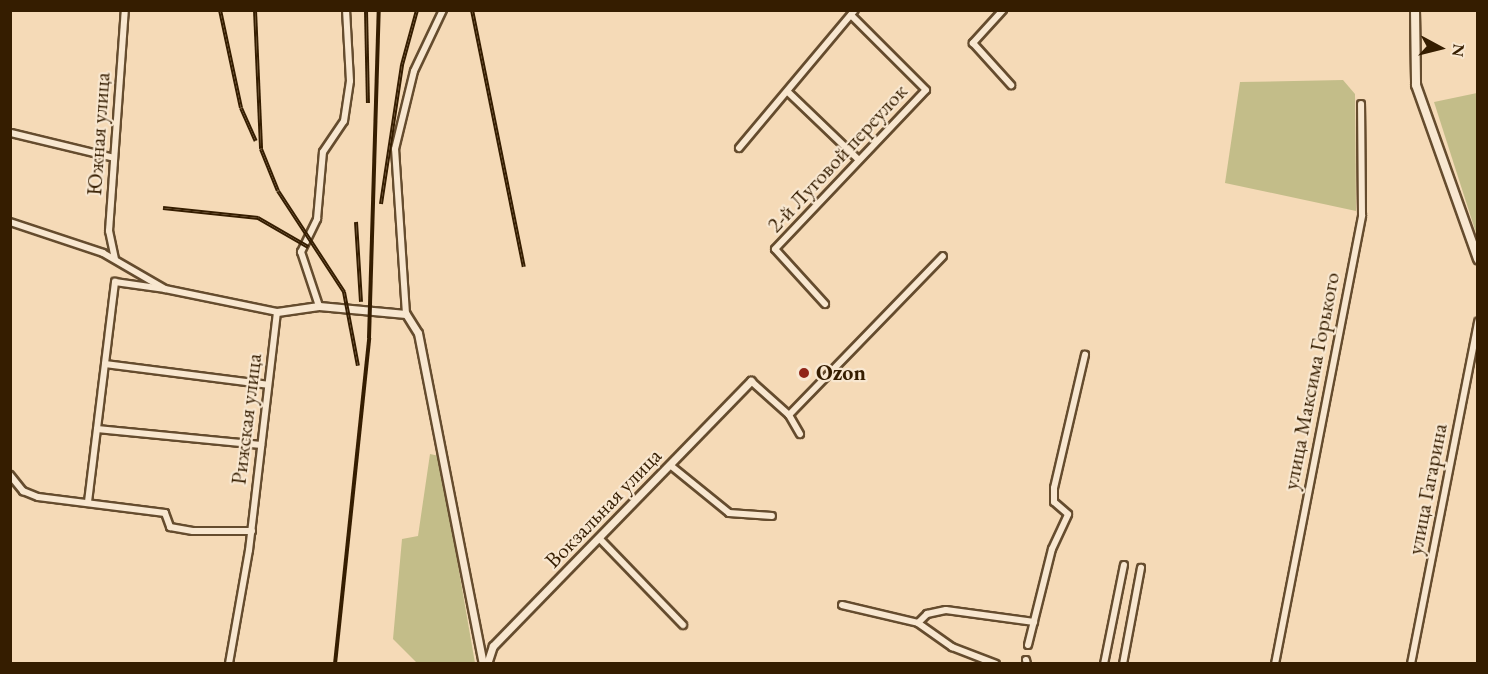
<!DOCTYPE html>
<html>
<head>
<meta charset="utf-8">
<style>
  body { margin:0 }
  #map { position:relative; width:1488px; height:674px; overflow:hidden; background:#f5dab7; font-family:"EB Garamond",serif }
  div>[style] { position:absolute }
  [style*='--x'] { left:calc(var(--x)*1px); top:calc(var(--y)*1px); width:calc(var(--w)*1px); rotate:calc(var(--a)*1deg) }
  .green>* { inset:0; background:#c3bd89 }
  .roads { filter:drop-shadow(2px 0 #654c2e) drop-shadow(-2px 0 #654c2e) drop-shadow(0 2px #654c2e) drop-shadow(0 -2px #654c2e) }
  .minor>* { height:6px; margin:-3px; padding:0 3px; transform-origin:3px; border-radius:3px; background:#f8e7d0 }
  .tertiary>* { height:7px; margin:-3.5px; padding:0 3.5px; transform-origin:3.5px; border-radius:3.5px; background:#f8e7d0 }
  .secondary>* { height:8px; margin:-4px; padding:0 4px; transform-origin:4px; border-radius:4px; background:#f8e7d0 }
  .rail>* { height:4px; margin-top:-2px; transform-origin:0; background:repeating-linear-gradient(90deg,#f8e7d0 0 4.5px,#351d00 0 9px); box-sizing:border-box; border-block:2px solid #351d00 }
  .dots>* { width:16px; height:16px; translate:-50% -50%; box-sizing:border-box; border:3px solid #f8e7d0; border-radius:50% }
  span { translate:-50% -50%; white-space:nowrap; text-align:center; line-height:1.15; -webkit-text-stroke:4.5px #f8e7d0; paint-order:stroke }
  .street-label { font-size:22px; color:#351d00 }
  .poi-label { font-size:22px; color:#351d00; font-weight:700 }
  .left { translate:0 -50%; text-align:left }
  .frame { position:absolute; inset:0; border:12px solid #351d00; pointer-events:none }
  .north { position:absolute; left:1410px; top:18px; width:60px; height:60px; -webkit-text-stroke:4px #f8e7d0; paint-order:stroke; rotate:97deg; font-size:16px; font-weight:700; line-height:24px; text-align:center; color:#351d00 }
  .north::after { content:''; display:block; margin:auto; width:21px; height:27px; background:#351d00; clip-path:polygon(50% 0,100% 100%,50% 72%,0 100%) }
</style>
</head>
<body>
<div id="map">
  <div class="green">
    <div style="clip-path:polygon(1343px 80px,1355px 94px,1356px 211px,1225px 183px,1240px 82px)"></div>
    <div style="clip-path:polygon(1477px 93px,1478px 93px,1477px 236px,1434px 102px)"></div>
    <div style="clip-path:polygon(430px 454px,439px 456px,475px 663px,417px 663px,393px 639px,402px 539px,418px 536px)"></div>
  </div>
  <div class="roads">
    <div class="minor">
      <div style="--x:1003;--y:10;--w:45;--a:132.3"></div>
      <div style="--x:973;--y:43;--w:57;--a:47.9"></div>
      <div style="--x:788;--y:92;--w:98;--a:43.8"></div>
      <div style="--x:11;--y:133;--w:106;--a:13.6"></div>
      <div style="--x:739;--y:148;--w:180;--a:-50"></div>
      <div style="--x:10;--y:222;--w:98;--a:18.4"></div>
      <div style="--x:103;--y:253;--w:72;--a:30.1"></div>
      <div style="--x:165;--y:289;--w:114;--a:11.6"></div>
      <div style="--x:277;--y:312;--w:240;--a:96.7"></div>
      <div style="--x:249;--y:550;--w:116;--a:100"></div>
      <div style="--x:115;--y:259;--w:29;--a:-102"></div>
      <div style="--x:109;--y:231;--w:222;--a:-85.9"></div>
      <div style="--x:825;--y:304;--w:74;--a:-132.3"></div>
      <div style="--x:775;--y:249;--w:219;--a:-46.5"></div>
      <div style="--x:926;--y:90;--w:106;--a:-135"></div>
      <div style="--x:319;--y:306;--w:57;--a:-108.4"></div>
      <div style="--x:301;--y:252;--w:37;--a:-64"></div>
      <div style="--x:317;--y:219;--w:67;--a:-84.9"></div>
      <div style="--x:323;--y:152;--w:37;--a:-56"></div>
      <div style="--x:344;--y:121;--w:40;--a:-81.5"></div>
      <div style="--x:350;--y:81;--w:71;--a:-93.2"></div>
      <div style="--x:406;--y:314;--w:165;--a:-93.8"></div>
      <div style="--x:395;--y:149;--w:80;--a:-76.3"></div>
      <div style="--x:414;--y:71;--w:68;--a:-64.6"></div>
      <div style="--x:105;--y:364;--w:164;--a:7.3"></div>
      <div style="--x:751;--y:381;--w:51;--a:41.8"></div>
      <div style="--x:789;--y:415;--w:22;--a:60"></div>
      <div style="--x:789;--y:415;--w:221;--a:-45.9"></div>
      <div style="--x:97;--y:429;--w:165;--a:5.6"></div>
      <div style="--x:670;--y:465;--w:76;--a:39.1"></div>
      <div style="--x:729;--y:513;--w:43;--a:4"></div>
      <div style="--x:10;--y:475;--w:21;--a:51"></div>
      <div style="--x:23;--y:491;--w:16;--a:22"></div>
      <div style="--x:38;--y:497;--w:128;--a:7.2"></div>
      <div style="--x:165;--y:513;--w:15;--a:70"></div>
      <div style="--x:170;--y:527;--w:23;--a:10"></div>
      <div style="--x:193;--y:531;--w:59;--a:0"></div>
      <div style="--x:88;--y:502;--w:222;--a:-83"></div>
      <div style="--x:115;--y:282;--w:49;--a:8.1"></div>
      <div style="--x:599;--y:538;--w:121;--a:46"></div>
      <div style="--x:842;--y:605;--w:78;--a:13.3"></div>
      <div style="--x:918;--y:623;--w:42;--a:35.2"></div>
      <div style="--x:952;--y:647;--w:47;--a:21.1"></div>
      <div style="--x:918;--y:623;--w:13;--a:-45"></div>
      <div style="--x:927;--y:614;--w:19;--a:-12"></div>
      <div style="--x:946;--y:610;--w:89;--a:7.8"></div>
      <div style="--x:1028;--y:645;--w:99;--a:-76"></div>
      <div style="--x:1052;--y:549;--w:38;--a:-65"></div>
      <div style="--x:1068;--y:514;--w:18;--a:-139"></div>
      <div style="--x:1054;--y:502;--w:14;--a:-90"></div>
      <div style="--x:1054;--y:488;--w:137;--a:-76.9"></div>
      <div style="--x:1026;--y:660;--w:4;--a:76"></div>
      <div style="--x:1104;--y:664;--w:101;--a:-78.6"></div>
      <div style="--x:1123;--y:664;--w:98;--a:-79.4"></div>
      <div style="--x:1275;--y:664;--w:457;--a:-79"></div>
      <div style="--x:1362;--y:215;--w:111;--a:-90.5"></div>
      <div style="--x:1411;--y:664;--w:349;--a:-78.9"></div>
    </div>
    <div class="tertiary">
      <div style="--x:277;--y:312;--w:42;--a:-8.1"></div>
      <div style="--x:319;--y:306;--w:87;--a:5.3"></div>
      <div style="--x:406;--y:314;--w:22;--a:58"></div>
      <div style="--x:418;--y:333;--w:337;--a:78.9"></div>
      <div style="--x:487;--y:664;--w:19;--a:-72"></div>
      <div style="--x:493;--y:646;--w:370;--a:-45.8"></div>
    </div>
    <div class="secondary">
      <div style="--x:1415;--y:10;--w:75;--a:89.2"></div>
      <div style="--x:1416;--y:85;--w:185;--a:70.4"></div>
    </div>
  </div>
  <div class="rail">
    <div style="--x:220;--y:10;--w:100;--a:77.9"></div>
    <div style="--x:241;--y:108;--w:36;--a:66"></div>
    <div style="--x:255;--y:10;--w:139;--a:87.5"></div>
    <div style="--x:261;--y:149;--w:45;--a:68"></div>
    <div style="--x:278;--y:191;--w:121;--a:56.8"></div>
    <div style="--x:344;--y:292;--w:75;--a:79.3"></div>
    <div style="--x:366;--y:10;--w:93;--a:88.8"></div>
    <div style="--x:472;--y:10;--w:262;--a:78.6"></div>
    <div style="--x:381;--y:204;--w:141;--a:-81.4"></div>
    <div style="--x:402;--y:65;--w:57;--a:-74.7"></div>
    <div style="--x:163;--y:208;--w:96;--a:6"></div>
    <div style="--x:258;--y:218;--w:58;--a:30.1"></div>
    <div style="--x:356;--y:222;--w:80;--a:86.4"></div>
    <div style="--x:335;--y:664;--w:328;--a:-84"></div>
    <div style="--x:369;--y:338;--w:328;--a:-88.3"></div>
  </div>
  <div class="dots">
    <div style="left:804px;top:373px;background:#8f2418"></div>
  </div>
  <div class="street-label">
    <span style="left:98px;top:134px;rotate:-86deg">Южная улица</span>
    <span style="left:837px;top:158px;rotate:-47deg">2-й Луговой переулок</span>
    <span style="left:1311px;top:381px;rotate:-79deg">улица Максима Горького</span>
    <span style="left:246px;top:419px;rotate:-83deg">Рижская улица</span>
    <span style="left:1427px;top:489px;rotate:-79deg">улица Гагарина</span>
    <span style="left:603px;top:508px;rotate:-46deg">Вокзальная улица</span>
  </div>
  <div class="poi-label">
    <span class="left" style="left:816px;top:373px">Ozon</span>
  </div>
  <div class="frame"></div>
  <div class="north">N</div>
</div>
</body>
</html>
